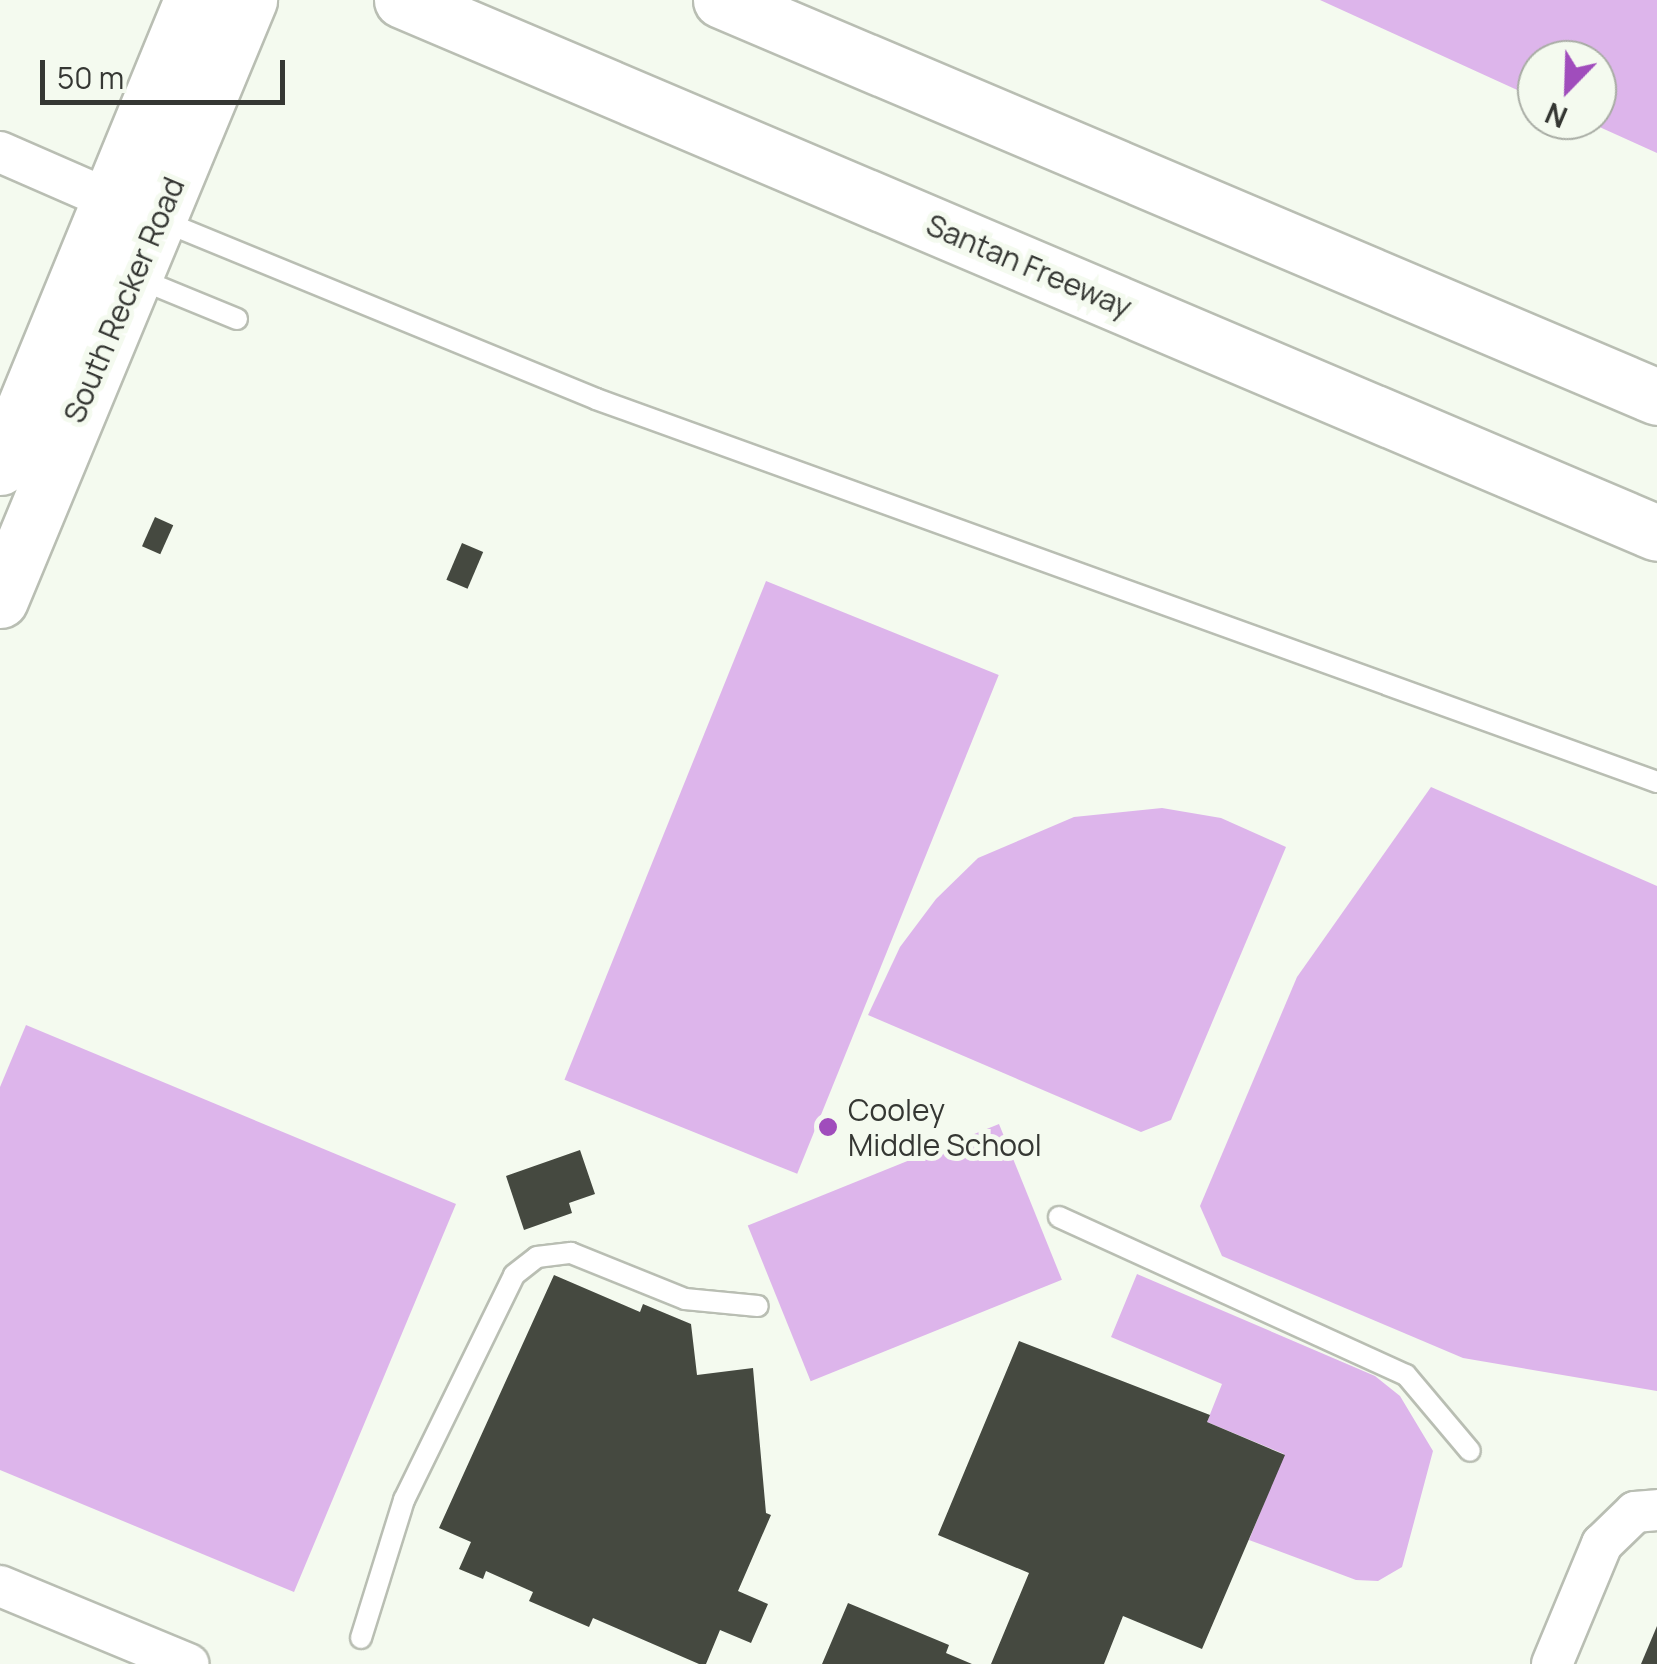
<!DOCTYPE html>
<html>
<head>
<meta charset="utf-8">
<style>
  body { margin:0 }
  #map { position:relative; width:1657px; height:1664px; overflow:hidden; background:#f4faef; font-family:Manrope,sans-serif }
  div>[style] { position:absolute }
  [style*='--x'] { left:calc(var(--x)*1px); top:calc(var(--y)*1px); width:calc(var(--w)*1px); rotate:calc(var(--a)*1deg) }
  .green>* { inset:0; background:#ddb5eb; transform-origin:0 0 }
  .building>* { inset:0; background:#454940; transform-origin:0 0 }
  .roads { filter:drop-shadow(2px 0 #b9beb3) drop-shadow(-2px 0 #b9beb3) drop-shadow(0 2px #b9beb3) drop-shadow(0 -2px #b9beb3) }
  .service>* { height:20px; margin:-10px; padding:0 10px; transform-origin:10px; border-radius:10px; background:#fff }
  .minor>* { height:40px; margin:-20px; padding:0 20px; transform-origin:20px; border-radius:20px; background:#fff }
  .secondary>* { height:55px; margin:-27.5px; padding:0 27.5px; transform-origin:27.5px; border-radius:27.5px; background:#fff }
  .motorway>* { height:55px; margin:-27.5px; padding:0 27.5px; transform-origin:27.5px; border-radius:27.5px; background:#fff }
  .dots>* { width:28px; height:28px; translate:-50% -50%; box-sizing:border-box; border:5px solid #f4faef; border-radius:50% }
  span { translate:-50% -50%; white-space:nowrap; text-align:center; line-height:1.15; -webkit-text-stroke:10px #f4faef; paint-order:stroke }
  .street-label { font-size:30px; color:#353733 }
  .poi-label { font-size:30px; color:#353733 }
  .left { translate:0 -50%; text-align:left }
  .north { position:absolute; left:1517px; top:40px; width:100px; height:100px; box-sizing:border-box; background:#f4faef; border:2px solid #a8aca4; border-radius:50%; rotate:203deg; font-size:28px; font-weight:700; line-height:40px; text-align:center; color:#353733 }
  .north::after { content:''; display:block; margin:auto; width:35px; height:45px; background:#a04dbc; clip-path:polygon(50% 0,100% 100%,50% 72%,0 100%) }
  .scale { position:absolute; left:40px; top:60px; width:245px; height:45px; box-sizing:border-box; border:5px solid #353733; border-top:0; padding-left:12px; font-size:30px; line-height:35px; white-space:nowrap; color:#353733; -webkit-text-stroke:8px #f4faef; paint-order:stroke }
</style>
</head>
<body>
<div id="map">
  <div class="green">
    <div style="clip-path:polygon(1320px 0,1657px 0,1657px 153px,1584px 120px,1597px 120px,1597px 60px,1537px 60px,1537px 99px)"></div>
    <div style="left:766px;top:581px;width:251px;height:538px;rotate:22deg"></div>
    <div style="clip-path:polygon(1431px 787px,1657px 886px,1657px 1391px,1463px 1358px,1222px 1256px,1200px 1206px,1297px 977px)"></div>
    <div style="clip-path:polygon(1162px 808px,1221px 818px,1286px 847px,1171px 1120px,1141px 1132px,868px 1015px,900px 947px,936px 899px,978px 858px,1074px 817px)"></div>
    <div style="clip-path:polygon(26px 1025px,456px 1204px,294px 1592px,0 1470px,0 1087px)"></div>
    <div style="left:999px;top:1124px;width:168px;height:271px;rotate:68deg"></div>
    <div style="clip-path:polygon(1137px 1274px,1375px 1376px,1400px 1396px,1433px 1451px,1402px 1567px,1378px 1581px,1356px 1580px,1249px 1540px,1284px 1454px,1207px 1422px,1222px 1384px,1111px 1337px)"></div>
  </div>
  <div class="building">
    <div style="left:155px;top:517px;width:20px;height:32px;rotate:24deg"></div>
    <div style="left:462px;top:543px;width:23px;height:40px;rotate:23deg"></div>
    <div style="clip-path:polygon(580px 1150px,595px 1194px,569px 1203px,572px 1213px,524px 1230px,506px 1176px)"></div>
    <div style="clip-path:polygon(554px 1275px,640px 1312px,643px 1304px,691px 1324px,697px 1375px,753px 1368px,766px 1513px,771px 1515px,738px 1591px,768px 1604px,751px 1643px,720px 1630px,706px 1664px,699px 1664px,593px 1618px,589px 1627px,529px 1601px,533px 1592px,486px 1571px,483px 1579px,459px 1569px,471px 1542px,439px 1528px)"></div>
    <div style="clip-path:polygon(1019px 1341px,1210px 1415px,1207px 1422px,1285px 1455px,1202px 1649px,1123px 1616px,1104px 1664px,991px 1664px,1029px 1573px,938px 1535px)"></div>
    <div style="clip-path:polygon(848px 1603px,949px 1645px,946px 1653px,972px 1664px,822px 1664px)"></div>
    <div style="clip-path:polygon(1657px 1626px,1657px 1664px,1641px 1664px)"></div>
  </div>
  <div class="roads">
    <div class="service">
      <div style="--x:160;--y:220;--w:471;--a:22.3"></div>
      <div style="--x:596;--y:399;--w:1128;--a:19.85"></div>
      <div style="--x:137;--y:278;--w:108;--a:22.3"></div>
      <div style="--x:1059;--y:1217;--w:381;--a:24.5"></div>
      <div style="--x:1406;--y:1375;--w:99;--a:49.9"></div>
      <div style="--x:361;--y:1638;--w:145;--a:-72.7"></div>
      <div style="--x:404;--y:1500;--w:250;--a:-63.9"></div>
      <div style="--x:514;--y:1275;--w:29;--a:-38"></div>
      <div style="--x:537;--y:1257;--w:34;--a:-7"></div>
      <div style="--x:571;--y:1253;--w:123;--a:22"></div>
      <div style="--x:685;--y:1299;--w:73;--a:5.5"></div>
    </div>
    <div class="minor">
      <div style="--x:0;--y:152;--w:120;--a:23.6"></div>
      <div style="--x:0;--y:1586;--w:204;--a:22.5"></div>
      <div style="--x:1552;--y:1664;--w:130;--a:-67.4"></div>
      <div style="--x:1602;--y:1544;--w:46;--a:-44.1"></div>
      <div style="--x:1635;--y:1512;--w:22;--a:-5"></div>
    </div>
    <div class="secondary">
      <div style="--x:0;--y:467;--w:505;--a:-67.65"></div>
      <div style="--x:0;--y:600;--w:650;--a:-67.46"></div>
    </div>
    <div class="motorway">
      <div style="--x:402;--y:0;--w:1363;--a:23.01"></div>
      <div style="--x:721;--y:0;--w:1017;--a:22.98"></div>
    </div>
  </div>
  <div class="dots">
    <div style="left:828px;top:1127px;background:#a04dbc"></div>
  </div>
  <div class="street-label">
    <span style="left:1029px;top:266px;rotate:23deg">Santan Freeway</span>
    <span style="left:124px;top:300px;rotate:-67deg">South Recker Road</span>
  </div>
  <div class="poi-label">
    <span class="left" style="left:848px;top:1127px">Cooley<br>Middle School</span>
  </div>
  <div class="north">N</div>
  <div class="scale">50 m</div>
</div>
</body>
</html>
